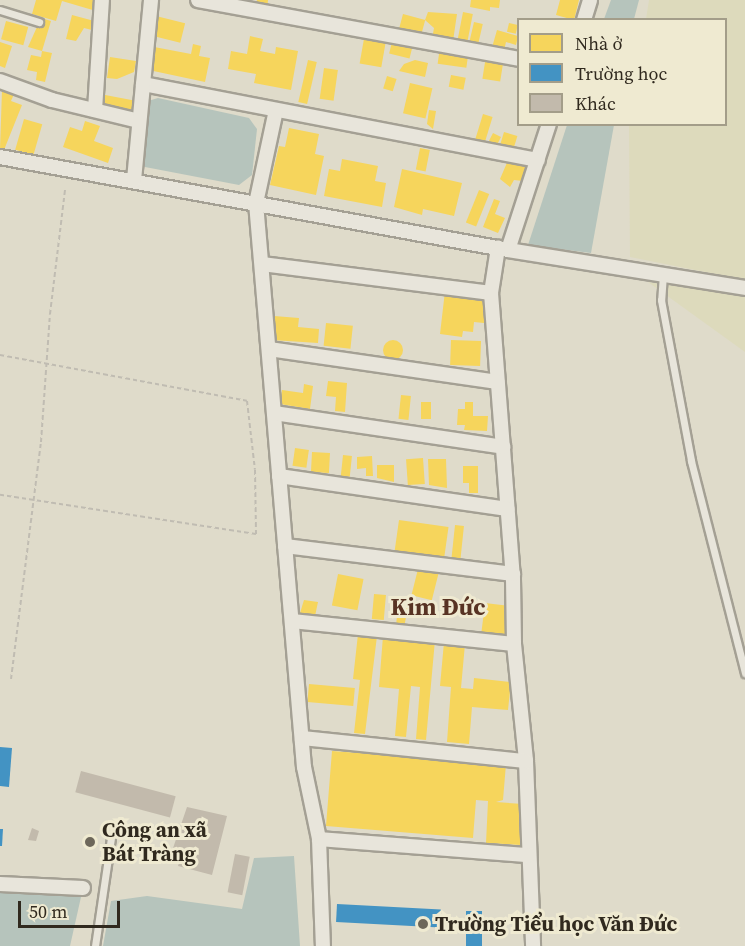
<!DOCTYPE html>
<html>
<head>
<meta charset="utf-8">
<style>
  body { margin:0 }
  #map { position:relative; width:745px; height:946px; overflow:hidden; background:#dfdbca; font-family:"Source Serif 4",serif }
  div>[style] { position:absolute }
  [style*='--x'] { left:calc(var(--x)*1px); top:calc(var(--y)*1px); width:calc(var(--w)*1px); rotate:calc(var(--a)*1deg) }
  .farmland>* { inset:0; background:#dddabc }
  .water>* { inset:0; background:#b6c4bc }
  .homes>* { inset:0; background:#f6d55c; transform-origin:0 0 }
  .round { border-radius:50% }
  .schools>* { inset:0; background:#4393c3; transform-origin:0 0 }
  .building>* { inset:0; background:#c2baac; transform-origin:0 0 }
  .path>* { height:2px; margin-top:-1px; transform-origin:0; background:repeating-linear-gradient(90deg,#c0bcb2 0 4.5px,transparent 0 7.5px) }
  .roads { filter:drop-shadow(2px 0 #a4a094) drop-shadow(-2px 0 #a4a094) drop-shadow(0 2px #a4a094) drop-shadow(0 -2px #a4a094) }
  .lane>* { height:7px; margin:-3.5px; padding:0 3.5px; transform-origin:3.5px; border-radius:3.5px; background:#e8e5db }
  .street>* { height:14px; margin:-7px; padding:0 7px; transform-origin:7px; border-radius:7px; background:#e8e5db }
  .dots>* { width:16px; height:16px; translate:-50% -50%; box-sizing:border-box; border:3px solid #efead1; border-radius:50% }
  span { translate:-50% -50%; white-space:nowrap; text-align:center; line-height:1.15; -webkit-text-stroke:6px #efead1; paint-order:stroke }
  .poi-label { font-size:21px; color:#30291e; font-weight:700 }
  .left { translate:0 -50%; text-align:left }
  .quarter-label { font-size:24px; color:#573323; font-weight:700 }
  .legend { position:absolute; left:517px; top:18px; width:210px; height:108px; box-sizing:border-box; background:#efead1; border:2px solid #a39d89; margin:0; padding:8px 10px; list-style:none; font-size:18px; color:#30291e }
  .legend li { display:flex; align-items:center; gap:12px; height:30px }
  .legend b { width:30px; border:2px solid #a39d89 }
  .scale { position:absolute; left:18px; top:901px; width:102px; height:27px; box-sizing:border-box; border:3px solid #30291e; border-top:0; padding-left:8px; font-size:18px; line-height:21px; white-space:nowrap; color:#30291e; -webkit-text-stroke:4px #efead1; paint-order:stroke }
</style>
</head>
<body>
<div id="map">
  <div class="farmland">
    <div style="clip-path:polygon(649px 0,745px 0,745px 280px,630px 257px,629px 125px,726px 124px,726px 20px,646px 19px)"></div>
    <div style="clip-path:polygon(648px 282px,745px 296px,745px 352px)"></div>
  </div>
  <div class="water">
    <div style="clip-path:polygon(611px 0,639px 0,634px 19px,604px 19px)"></div>
    <div style="clip-path:polygon(158px 98px,249px 118px,257px 129px,252px 175px,239px 185px,145px 167px,140px 162px,148px 101px)"></div>
    <div style="clip-path:polygon(567px 125px,614px 125px,591px 253px,528px 245px)"></div>
    <div style="clip-path:polygon(294px 856px,300px 946px,103px 946px,111px 901px,147px 896px,242px 909px,254px 858px)"></div>
    <div style="clip-path:polygon(0 892px,68px 892px,81px 897px,70px 946px,0 946px)"></div>
  </div>
  <div class="homes">
    <div style="clip-path:polygon(36px 0,95px 0,99px 1px,96px 11px,62px 1px,56px 21px,32px 14px)"></div>
    <div style="clip-path:polygon(257px 0,268px 0,267px 9px,256px 4px)"></div>
    <div style="clip-path:polygon(471px 0,500px 0,499px 8px,490px 7px,490px 11px,470px 7px)"></div>
    <div style="clip-path:polygon(560px 0,579px 0,574px 20px,556px 15px)"></div>
    <div style="clip-path:polygon(428px 12px,457px 14px,453px 41px,432px 39px,434px 28px,425px 20px)"></div>
    <div style="left:463px;top:12px;width:10px;height:31px;rotate:11deg"></div>
    <div style="left:403px;top:14px;width:23px;height:17px;rotate:15deg"></div>
    <div style="clip-path:polygon(72px 15px,98px 22px,96px 31px,84px 28px,76px 41px,66px 39px)"></div>
    <div style="left:156px;top:16px;width:30px;height:20px;rotate:14deg"></div>
    <div style="clip-path:polygon(41px 18px,51px 21px,42px 51px,28px 47px)"></div>
    <div style="left:6px;top:21px;width:23px;height:19px;rotate:15deg"></div>
    <div style="left:474px;top:22px;width:9px;height:25px;rotate:13deg"></div>
    <div style="left:509px;top:23px;width:9px;height:9px;rotate:13deg"></div>
    <div style="clip-path:polygon(497px 30px,518px 36px,516px 45px,506px 42px,503px 55px,491px 51px)"></div>
    <div style="left:365px;top:33px;width:22px;height:31px;rotate:10deg"></div>
    <div style="clip-path:polygon(250px 36px,263px 39px,260px 51px,275px 54px,276px 47px,298px 51px,291px 90px,254px 83px,256px 74px,228px 69px,231px 51px,247px 54px)"></div>
    <div style="left:393px;top:38px;width:21px;height:16px;rotate:14deg"></div>
    <div style="clip-path:polygon(0 42px,12px 46px,5px 68px,0 66px)"></div>
    <div style="clip-path:polygon(193px 44px,201px 46px,199px 56px,210px 58px,205px 82px,144px 69px,149px 46px,191px 54px)"></div>
    <div style="left:440px;top:47px;width:29px;height:17px;rotate:8deg"></div>
    <div style="clip-path:polygon(42px 51px,52px 53px,45px 82px,36px 80px,37px 72px,27px 70px,31px 55px,41px 57px)"></div>
    <div style="left:486px;top:56px;width:18px;height:23px;rotate:9deg"></div>
    <div style="clip-path:polygon(110px 57px,136px 61px,134px 72px,117px 79px,107px 78px)"></div>
    <div style="left:308px;top:60px;width:9px;height:43px;rotate:13deg"></div>
    <div style="clip-path:polygon(415px 60px,428px 63px,425px 77px,399px 71px,404px 64px)"></div>
    <div style="left:324px;top:68px;width:14px;height:31px;rotate:8deg"></div>
    <div style="left:451px;top:75px;width:15px;height:12px;rotate:11deg"></div>
    <div style="left:387px;top:76px;width:10px;height:13px;rotate:17deg"></div>
    <div style="left:410px;top:83px;width:23px;height:31px;rotate:13deg"></div>
    <div style="clip-path:polygon(2px 90px,14px 94px,11px 101px,22px 105px,4px 150px,0 149px)"></div>
    <div style="left:100px;top:94px;width:36px;height:13px;rotate:11deg"></div>
    <div style="clip-path:polygon(429px 110px,436px 111px,433px 129px,427px 124px)"></div>
    <div style="left:483px;top:114px;width:10px;height:28px;rotate:17deg"></div>
    <div style="left:24px;top:119px;width:19px;height:32px;rotate:16deg"></div>
    <div style="clip-path:polygon(85px 121px,100px 126px,94px 141px,113px 148px,108px 163px,63px 147px,70px 127px,82px 131px)"></div>
    <div style="clip-path:polygon(289px 128px,319px 134px,315px 154px,324px 156px,316px 195px,270px 185px,279px 146px,285px 147px)"></div>
    <div style="left:504px;top:132px;width:14px;height:12px;rotate:17deg"></div>
    <div style="left:493px;top:133px;width:9px;height:9px;rotate:27deg"></div>
    <div style="left:420px;top:148px;width:10px;height:22px;rotate:11deg"></div>
    <div style="clip-path:polygon(509px 158px,531px 163px,523px 181px,514px 180px,510px 187px,500px 179px)"></div>
    <div style="clip-path:polygon(342px 159px,378px 166px,375px 181px,386px 183px,382px 207px,324px 196px,329px 169px,340px 171px)"></div>
    <div style="clip-path:polygon(402px 169px,462px 183px,454px 216px,423px 209px,422px 215px,394px 207px)"></div>
    <div style="left:479px;top:190px;width:11px;height:35px;rotate:22deg"></div>
    <div style="clip-path:polygon(494px 199px,500px 201px,495px 214px,505px 218px,498px 233px,483px 227px)"></div>
    <div style="clip-path:polygon(445px 291px,487px 296px,484px 323px,474px 322px,473px 332px,463px 331px,462px 337px,440px 334px)"></div>
    <div style="clip-path:polygon(274px 316px,299px 318px,298px 327px,319px 329px,318px 343px,272px 340px)"></div>
    <div style="left:326px;top:323px;width:27px;height:23px;rotate:6deg"></div>
    <div class="round" style="left:383px;top:340px;width:20px;height:20px"></div>
    <div style="left:451px;top:340px;width:30px;height:25px;rotate:2deg"></div>
    <div style="clip-path:polygon(328px 381px,347px 383px,345px 412px,335px 411px,336px 397px,326px 396px)"></div>
    <div style="clip-path:polygon(304px 384px,313px 386px,310px 409px,280px 404px,282px 390px,303px 393px)"></div>
    <div style="left:401px;top:395px;width:10px;height:24px;rotate:6deg"></div>
    <div style="left:421px;top:402px;width:10px;height:17px"></div>
    <div style="clip-path:polygon(465px 402px,473px 402px,473px 416px,488px 416px,487px 431px,464px 430px,465px 425px,457px 425px,458px 409px,465px 409px)"></div>
    <div style="left:295px;top:448px;width:14px;height:18px;rotate:8deg"></div>
    <div style="left:312px;top:452px;width:18px;height:20px;rotate:3deg"></div>
    <div style="left:343px;top:455px;width:9px;height:21px;rotate:6deg"></div>
    <div style="clip-path:polygon(372px 456px,373px 476px,366px 476px,366px 468px,357px 469px,357px 457px)"></div>
    <div style="left:423px;top:458px;width:26px;height:17px;rotate:86deg"></div>
    <div style="clip-path:polygon(428px 459px,446px 459px,447px 488px,429px 485px)"></div>
    <div style="clip-path:polygon(377px 465px,394px 465px,394px 482px,377px 478px)"></div>
    <div style="clip-path:polygon(463px 466px,478px 466px,478px 493px,469px 493px,469px 483px,463px 483px)"></div>
    <div style="left:399px;top:520px;width:50px;height:31px;rotate:8deg"></div>
    <div style="left:455px;top:525px;width:9px;height:34px;rotate:6deg"></div>
    <div style="left:418px;top:569px;width:21px;height:27px;rotate:14deg"></div>
    <div style="left:338px;top:574px;width:26px;height:32px;rotate:11deg"></div>
    <div style="left:374px;top:594px;width:12px;height:25px;rotate:5deg"></div>
    <div style="clip-path:polygon(304px 600px,318px 602px,315px 616px,300px 613px)"></div>
    <div style="left:485px;top:603px;width:26px;height:35px;rotate:7deg"></div>
    <div style="clip-path:polygon(398px 605px,408px 606px,404px 628px,396px 626px)"></div>
    <div style="clip-path:polygon(358px 634px,377px 636px,365px 734px,354px 733px,360px 680px,353px 679px)"></div>
    <div style="clip-path:polygon(383px 636px,435px 640px,426px 740px,416px 739px,420px 687px,411px 686px,406px 737px,395px 736px,399px 689px,379px 687px)"></div>
    <div style="clip-path:polygon(444px 642px,465px 644px,461px 688px,473px 689px,474px 678px,511px 682px,508px 710px,472px 707px,469px 744px,447px 742px,451px 687px,440px 686px)"></div>
    <div style="left:309px;top:684px;width:46px;height:18px;rotate:5deg"></div>
    <div style="clip-path:polygon(332px 751px,506px 764px,503px 800px,496px 802px,523px 804px,521px 845px,486px 843px,488px 801px,476px 800px,473px 838px,326px 826px)"></div>
  </div>
  <div class="schools">
    <div style="clip-path:polygon(0 747px,12px 748px,9px 787px,0 786px)"></div>
    <div style="clip-path:polygon(0 829px,3px 829px,2px 846px,0 846px)"></div>
    <div style="left:337px;top:904px;width:104px;height:18px;rotate:3deg"></div>
    <div style="left:466px;top:911px;width:16px;height:35px"></div>
  </div>
  <div class="building">
    <div style="left:81px;top:771px;width:98px;height:22px;rotate:15deg"></div>
    <div style="clip-path:polygon(187px 807px,227px 816px,212px 875px,178px 866px,181px 857px,171px 854px)"></div>
    <div style="clip-path:polygon(32px 828px,39px 831px,36px 841px,28px 840px)"></div>
    <div style="left:235px;top:854px;width:15px;height:39px;rotate:11deg"></div>
  </div>
  <div class="path">
    <div style="--x:0;--y:355;--w:251;--a:10.5"></div>
    <div style="--x:247;--y:401;--w:69;--a:83.4"></div>
    <div style="--x:255;--y:470;--w:64;--a:89.1"></div>
    <div style="--x:256;--y:534;--w:259;--a:-171.3"></div>
    <div style="--x:11;--y:679;--w:239;--a:-82.8"></div>
    <div style="--x:41;--y:442;--w:128;--a:-86"></div>
    <div style="--x:50;--y:314;--w:125;--a:-83.1"></div>
  </div>
  <div class="roads">
    <div class="lane">
      <div style="--x:0;--y:10;--w:41;--a:17.1"></div>
      <div style="--x:663;--y:274;--w:26;--a:94"></div>
      <div style="--x:661;--y:300;--w:164;--a:79.4"></div>
      <div style="--x:691;--y:461;--w:219;--a:75.7"></div>
      <div style="--x:95;--y:946;--w:110;--a:-81.6"></div>
    </div>
    <div class="street">
      <div style="--x:198;--y:0;--w:325;--a:10.4"></div>
      <div style="--x:584;--y:20;--w:21;--a:-73"></div>
      <div style="--x:0;--y:81;--w:55;--a:20.1"></div>
      <div style="--x:52;--y:100;--w:89;--a:13.6"></div>
      <div style="--x:143;--y:84;--w:402;--a:10.9"></div>
      <div style="--x:95;--y:110;--w:110;--a:-86.4"></div>
      <div style="--x:276;--y:110;--w:95;--a:102.1"></div>
      <div style="--x:256;--y:203;--w:566;--a:85.14"></div>
      <div style="--x:304;--y:767;--w:74;--a:78.2"></div>
      <div style="--x:319;--y:839;--w:107;--a:87.9"></div>
      <div style="--x:0;--y:157;--w:516;--a:10.37"></div>
      <div style="--x:508;--y:250;--w:240;--a:9.1"></div>
      <div style="--x:134;--y:180;--w:181;--a:-84.6"></div>
      <div style="--x:508;--y:250;--w:133;--a:-72"></div>
      <div style="--x:262;--y:264;--w:231;--a:7.2"></div>
      <div style="--x:491;--y:293;--w:46;--a:-81.2"></div>
      <div style="--x:491;--y:293;--w:287;--a:85.6"></div>
      <div style="--x:513;--y:579;--w:65;--a:89.1"></div>
      <div style="--x:514;--y:644;--w:118;--a:84.1"></div>
      <div style="--x:526;--y:761;--w:185;--a:87.8"></div>
      <div style="--x:269;--y:349;--w:231;--a:8.2"></div>
      <div style="--x:274;--y:413;--w:232;--a:8.4"></div>
      <div style="--x:279;--y:476;--w:231;--a:8.2"></div>
      <div style="--x:285;--y:546;--w:230;--a:7"></div>
      <div style="--x:292;--y:621;--w:223;--a:5.9"></div>
      <div style="--x:302;--y:738;--w:225;--a:5.9"></div>
      <div style="--x:319;--y:839;--w:210;--a:4.4"></div>
      <div style="--x:0;--y:884;--w:83;--a:2.8"></div>
    </div>
  </div>
  <div class="dots">
    <div style="left:90px;top:842px;background:#6d675a"></div>
    <div style="left:423px;top:924px;background:#6d675a"></div>
  </div>
  <div class="poi-label">
    <span class="left" style="left:102px;top:842px">Công an xã<br>Bát Tràng</span>
    <span class="left" style="left:435px;top:924px">Trường Tiểu học Văn Đức</span>
  </div>
  <div class="quarter-label">
    <span style="left:438px;top:607px">Kim Đức</span>
  </div>
  <ul class="legend">
  <li><b style="height:16px;background:#f6d55c"></b>Nhà ở</li>
  <li><b style="height:16px;background:#4393c3"></b>Trường học</li>
  <li><b style="height:16px;background:#c2baac"></b>Khác</li>
  </ul>
  <div class="scale">50 m</div>
</div>
</body>
</html>
